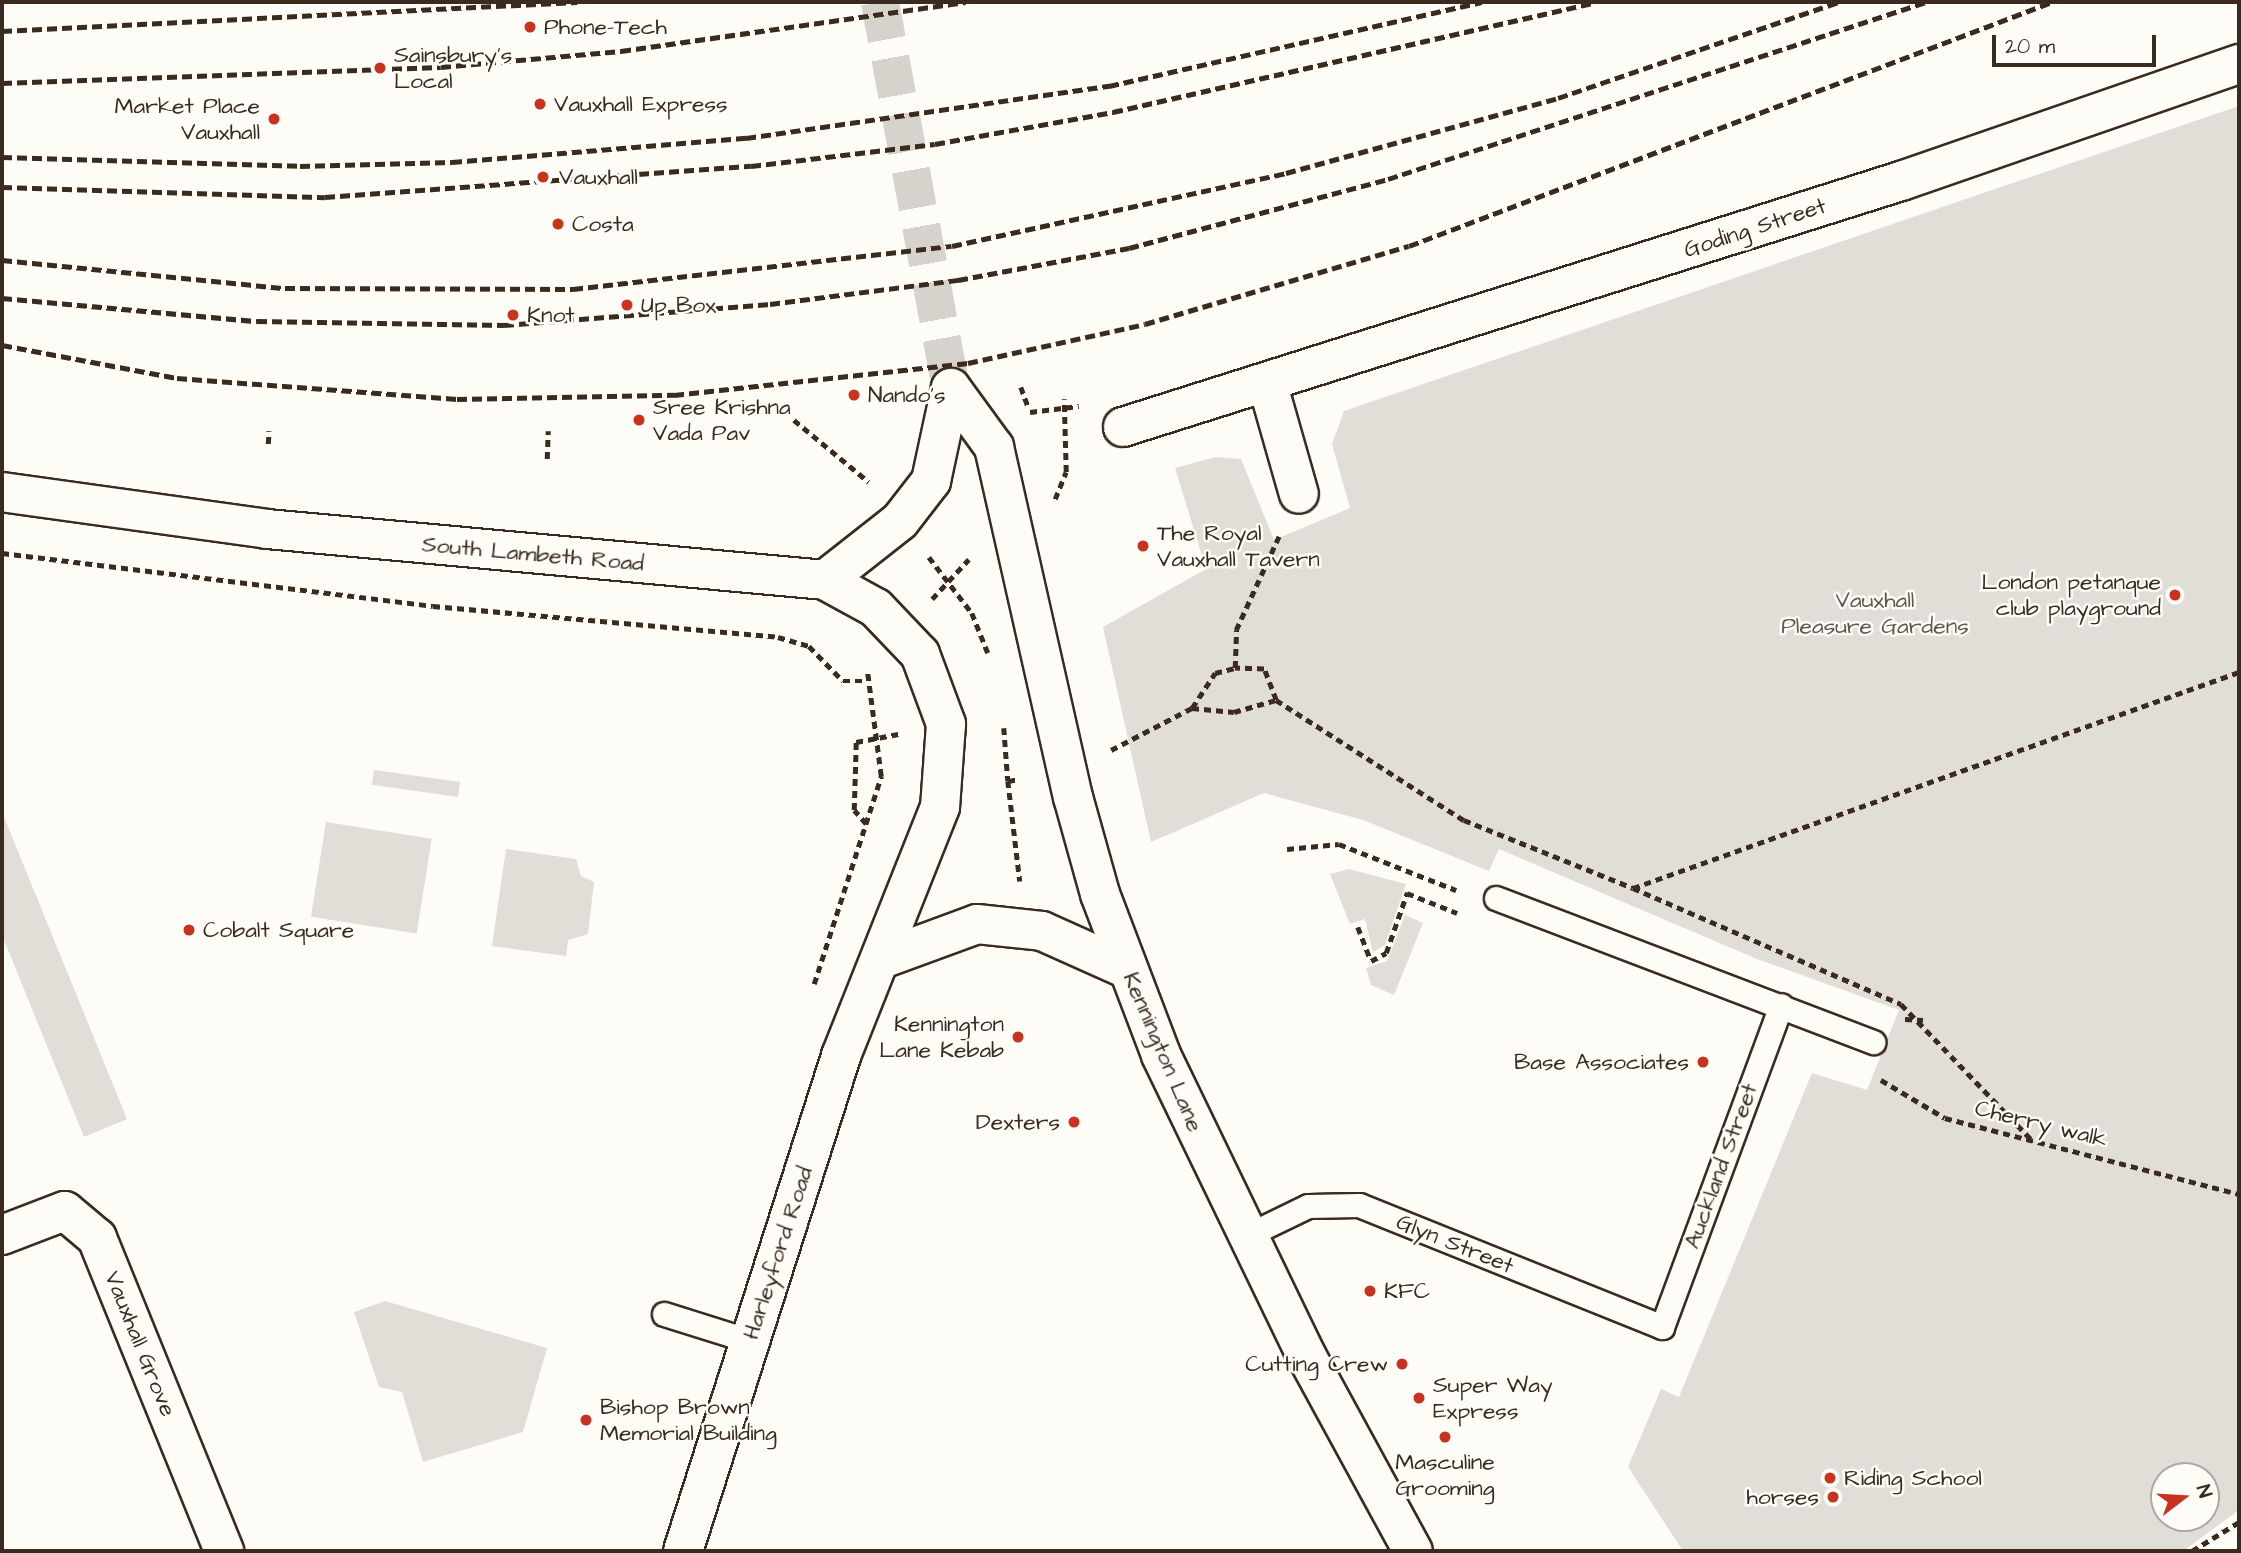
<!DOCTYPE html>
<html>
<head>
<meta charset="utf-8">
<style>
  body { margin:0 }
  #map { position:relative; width:2241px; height:1553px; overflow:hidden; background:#fdfcf7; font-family:"Architects Daughter",sans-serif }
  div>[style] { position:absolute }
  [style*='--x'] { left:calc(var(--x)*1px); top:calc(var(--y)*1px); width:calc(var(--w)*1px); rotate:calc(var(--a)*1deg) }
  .green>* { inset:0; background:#e1ded7; transform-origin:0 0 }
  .trunk-tunnel>* { height:38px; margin-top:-19px; transform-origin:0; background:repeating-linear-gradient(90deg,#d6d2cc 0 38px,transparent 0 57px) }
  .path>* { height:4.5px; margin-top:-2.25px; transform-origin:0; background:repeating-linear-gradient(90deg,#3b2a1e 0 7px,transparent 0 12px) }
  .roads { filter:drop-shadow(2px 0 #3b2a1e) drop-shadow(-2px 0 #3b2a1e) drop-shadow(0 2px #3b2a1e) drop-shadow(0 -2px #3b2a1e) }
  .service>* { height:23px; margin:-11.5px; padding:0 11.5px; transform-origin:11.5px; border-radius:11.5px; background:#fdfcf7 }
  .minor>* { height:38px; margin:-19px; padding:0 19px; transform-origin:19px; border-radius:19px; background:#fdfcf7 }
  .trunk>* { height:38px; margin:-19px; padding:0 19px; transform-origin:19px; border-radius:19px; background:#fdfcf7 }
  .rail>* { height:5px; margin-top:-2.5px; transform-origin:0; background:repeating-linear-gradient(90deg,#3b2a1e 0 10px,transparent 0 15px) }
  .dots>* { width:19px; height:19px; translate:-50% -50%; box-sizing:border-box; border:4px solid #fdfcf7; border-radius:50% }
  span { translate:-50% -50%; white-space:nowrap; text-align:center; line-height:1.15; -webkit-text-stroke:5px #fdfcf7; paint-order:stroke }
  .poi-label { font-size:23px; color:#3b2a1e }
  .left { translate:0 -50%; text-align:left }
  .right { translate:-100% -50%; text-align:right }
  .street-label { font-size:23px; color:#3b2a1e }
  .park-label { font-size:23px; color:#64574c }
  .frame { position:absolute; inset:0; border:4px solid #3b2a1e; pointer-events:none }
  .north { position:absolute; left:2150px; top:1462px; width:70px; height:70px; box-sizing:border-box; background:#fdfcf7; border:2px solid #afa8a0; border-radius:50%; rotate:73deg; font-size:19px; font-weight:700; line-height:28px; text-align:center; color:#3b2a1e }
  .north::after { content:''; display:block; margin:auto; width:24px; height:32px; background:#c8321e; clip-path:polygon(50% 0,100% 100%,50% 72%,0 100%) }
  .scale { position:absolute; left:1992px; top:35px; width:164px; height:32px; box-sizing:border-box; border:4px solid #3b2a1e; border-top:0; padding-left:9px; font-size:21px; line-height:24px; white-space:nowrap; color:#3b2a1e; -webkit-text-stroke:5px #fdfcf7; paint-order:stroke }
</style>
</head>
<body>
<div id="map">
  <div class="green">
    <div style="clip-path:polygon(evenodd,2239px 106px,2239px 1510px,2183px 1551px,1683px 1551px,1628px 1467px,1661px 1389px,1679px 1397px,1812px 1073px,1867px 1090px,1899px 1010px,1757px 959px,1499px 849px,1489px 871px,1363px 820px,1264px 793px,1151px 842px,1103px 627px,1206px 569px,1175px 468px,1216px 457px,1241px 459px,1274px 540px,1350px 508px,1332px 444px,1344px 411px,2239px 106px,2164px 1476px,2206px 1476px,2206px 1518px,2164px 1518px,2164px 1476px)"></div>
    <div style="left:374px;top:770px;width:87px;height:15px;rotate:8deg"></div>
    <div style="clip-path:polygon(2px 812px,127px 1119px,84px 1137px,2px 935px)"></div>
    <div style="left:326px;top:822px;width:107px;height:96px;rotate:9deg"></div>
    <div style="clip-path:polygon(506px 849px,576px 859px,581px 876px,594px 882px,588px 934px,568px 940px,566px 956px,492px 946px)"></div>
    <div style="clip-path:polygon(1349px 869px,1406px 884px,1385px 945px,1373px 952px,1365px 919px,1350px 924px,1330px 874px)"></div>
    <div style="clip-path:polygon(1405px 915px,1423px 923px,1394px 995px,1371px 985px,1366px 968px,1387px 961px)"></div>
    <div style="clip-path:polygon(385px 1301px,547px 1348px,523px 1432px,423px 1462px,402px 1392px,379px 1387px,354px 1312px)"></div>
  </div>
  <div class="trunk-tunnel">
    <div style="--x:880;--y:2;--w:392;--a:79.6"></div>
  </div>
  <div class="path">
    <div style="--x:1021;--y:387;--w:23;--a:70"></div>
    <div style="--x:1030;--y:412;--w:49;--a:-7"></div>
    <div style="--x:794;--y:420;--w:97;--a:39.6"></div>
    <div style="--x:268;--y:444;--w:13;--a:-86"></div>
    <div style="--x:547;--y:459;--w:28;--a:-88"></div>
    <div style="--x:1055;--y:499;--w:29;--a:-68"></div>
    <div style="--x:1066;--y:472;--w:73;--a:-91.6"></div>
    <div style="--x:2;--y:553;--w:434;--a:7"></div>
    <div style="--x:433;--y:606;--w:346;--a:5.1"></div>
    <div style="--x:778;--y:637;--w:32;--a:16"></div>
    <div style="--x:809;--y:646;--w:49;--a:45.8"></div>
    <div style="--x:843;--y:681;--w:22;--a:0"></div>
    <div style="--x:929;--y:557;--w:71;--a:52.5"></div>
    <div style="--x:972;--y:613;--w:43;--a:68.2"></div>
    <div style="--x:932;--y:599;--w:54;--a:-47.2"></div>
    <div style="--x:1276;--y:700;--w:33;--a:-111"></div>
    <div style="--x:1264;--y:669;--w:29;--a:-178"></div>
    <div style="--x:1235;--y:668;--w:38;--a:-88"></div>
    <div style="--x:1236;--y:630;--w:103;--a:-65.4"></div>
    <div style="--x:1192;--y:708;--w:42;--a:-56.7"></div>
    <div style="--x:1215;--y:673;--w:21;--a:-14"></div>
    <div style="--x:1004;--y:728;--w:53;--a:85.7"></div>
    <div style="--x:1008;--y:781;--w:11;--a:-10"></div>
    <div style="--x:1111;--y:750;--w:91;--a:-27.4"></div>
    <div style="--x:1192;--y:708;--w:42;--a:5.4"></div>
    <div style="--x:1234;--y:712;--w:44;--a:-15.9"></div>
    <div style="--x:1276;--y:700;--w:223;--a:32.6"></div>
    <div style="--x:1464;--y:820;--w:182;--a:21.9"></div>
    <div style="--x:1633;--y:888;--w:643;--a:-19.62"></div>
    <div style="--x:1008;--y:781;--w:101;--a:83.2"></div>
    <div style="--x:866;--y:824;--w:18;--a:-131"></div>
    <div style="--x:854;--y:810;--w:68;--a:-88.3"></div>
    <div style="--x:856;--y:742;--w:43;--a:-10.8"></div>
    <div style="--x:1287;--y:849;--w:52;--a:-5.5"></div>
    <div style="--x:1339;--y:844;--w:126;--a:21.5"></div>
    <div style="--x:1633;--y:888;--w:292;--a:23.4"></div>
    <div style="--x:1901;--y:1004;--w:187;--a:46.1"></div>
    <div style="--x:1358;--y:927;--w:36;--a:69"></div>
    <div style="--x:1371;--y:961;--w:17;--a:-28"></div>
    <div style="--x:1386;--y:953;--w:64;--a:-70.7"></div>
    <div style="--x:1407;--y:893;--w:54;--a:21.8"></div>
    <div style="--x:814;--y:984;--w:219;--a:-72.1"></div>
    <div style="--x:881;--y:776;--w:108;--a:-97.5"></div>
    <div style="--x:1905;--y:1019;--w:18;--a:3"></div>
    <div style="--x:1881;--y:1080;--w:74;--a:30.7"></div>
    <div style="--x:1945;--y:1118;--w:304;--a:14.5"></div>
    <div style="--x:2192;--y:1551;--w:55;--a:-31.7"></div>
  </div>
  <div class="roads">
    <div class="service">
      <div style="--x:1496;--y:898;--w:404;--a:20.9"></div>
      <div style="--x:1246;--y:1236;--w:69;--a:-25.8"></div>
      <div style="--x:1308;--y:1206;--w:51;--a:-1.1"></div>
      <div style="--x:1359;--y:1205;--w:327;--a:21.9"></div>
      <div style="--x:1662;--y:1327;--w:343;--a:-69.7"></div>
      <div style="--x:664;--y:1314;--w:90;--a:17.4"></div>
    </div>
    <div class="minor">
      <div style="--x:1267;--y:382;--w:116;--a:74.1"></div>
      <div style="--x:1123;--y:427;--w:816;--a:-17.55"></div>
      <div style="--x:1901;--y:181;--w:358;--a:-19.1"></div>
      <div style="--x:2;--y:1235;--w:67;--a:-20.9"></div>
      <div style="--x:65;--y:1211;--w:42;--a:40.2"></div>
      <div style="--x:97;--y:1238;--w:338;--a:67.9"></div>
    </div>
    <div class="trunk">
      <div style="--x:951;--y:388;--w:73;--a:53.9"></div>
      <div style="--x:994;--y:447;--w:359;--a:77.3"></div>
      <div style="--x:1073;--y:797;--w:101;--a:74.4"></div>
      <div style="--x:1100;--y:894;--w:172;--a:69.2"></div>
      <div style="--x:1161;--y:1055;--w:333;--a:64.2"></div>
      <div style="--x:1306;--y:1355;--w:223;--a:61.4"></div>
      <div style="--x:2;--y:492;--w:268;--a:7.9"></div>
      <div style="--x:267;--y:529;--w:560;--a:5.22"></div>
      <div style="--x:825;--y:580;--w:58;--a:28.8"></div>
      <div style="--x:876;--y:608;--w:64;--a:46.3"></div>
      <div style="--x:920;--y:654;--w:75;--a:69.6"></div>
      <div style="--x:946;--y:724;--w:83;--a:94.1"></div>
      <div style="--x:940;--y:807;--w:268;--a:111.7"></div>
      <div style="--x:841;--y:1056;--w:520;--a:107.7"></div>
      <div style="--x:825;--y:580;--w:95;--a:-38.2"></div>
      <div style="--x:900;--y:521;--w:51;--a:-52.2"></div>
      <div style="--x:931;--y:481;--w:95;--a:-77.9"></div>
      <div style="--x:882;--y:959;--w:101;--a:-20.2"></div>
      <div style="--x:977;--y:924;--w:65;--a:6.1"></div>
      <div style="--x:1042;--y:931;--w:93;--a:24.1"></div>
    </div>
  </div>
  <div class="rail">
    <div style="--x:2;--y:31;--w:576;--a:-2.89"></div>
    <div style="--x:2;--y:83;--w:439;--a:-2.1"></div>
    <div style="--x:441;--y:67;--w:181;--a:-5.1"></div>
    <div style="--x:621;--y:51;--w:348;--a:-8.1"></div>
    <div style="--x:2;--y:157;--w:298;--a:1.7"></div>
    <div style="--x:300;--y:166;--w:152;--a:-1.5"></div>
    <div style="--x:452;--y:162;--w:295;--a:-4.7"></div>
    <div style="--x:746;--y:138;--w:367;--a:-8.2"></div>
    <div style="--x:1109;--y:86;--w:382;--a:-12.7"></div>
    <div style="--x:2;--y:187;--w:323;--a:1.8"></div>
    <div style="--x:325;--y:197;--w:427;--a:-4.2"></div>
    <div style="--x:751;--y:166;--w:185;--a:-6.8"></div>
    <div style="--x:935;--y:144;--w:181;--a:-10.2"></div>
    <div style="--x:1113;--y:112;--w:495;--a:-12.8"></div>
    <div style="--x:2;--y:260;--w:284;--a:5.7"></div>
    <div style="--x:285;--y:288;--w:288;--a:0.2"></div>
    <div style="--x:573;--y:289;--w:381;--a:-6.5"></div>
    <div style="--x:952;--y:246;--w:342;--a:-12.3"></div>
    <div style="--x:1286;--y:173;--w:282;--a:-15.4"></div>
    <div style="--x:1558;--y:98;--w:297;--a:-18.9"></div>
    <div style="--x:2;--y:298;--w:256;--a:5.2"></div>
    <div style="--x:257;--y:321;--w:247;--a:0.9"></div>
    <div style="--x:504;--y:325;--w:267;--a:-4.5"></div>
    <div style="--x:770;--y:304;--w:190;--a:-7.3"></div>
    <div style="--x:958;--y:280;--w:174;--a:-10.6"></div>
    <div style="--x:1129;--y:248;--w:268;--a:-14.9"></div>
    <div style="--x:1388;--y:179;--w:566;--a:-18.21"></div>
    <div style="--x:2;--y:345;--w:178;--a:10.7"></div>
    <div style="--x:177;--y:378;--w:281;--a:4.3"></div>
    <div style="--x:457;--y:399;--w:217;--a:-1.1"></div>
    <div style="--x:674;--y:395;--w:296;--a:-6.2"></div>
    <div style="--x:968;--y:363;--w:181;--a:-12.4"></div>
    <div style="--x:1145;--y:324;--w:275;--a:-16.5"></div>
    <div style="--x:1409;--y:246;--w:688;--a:-20.78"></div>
  </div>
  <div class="dots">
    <div style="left:530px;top:27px;background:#c8321e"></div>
    <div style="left:380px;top:68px;background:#c8321e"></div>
    <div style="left:540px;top:104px;background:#c8321e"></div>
    <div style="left:274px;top:119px;background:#c8321e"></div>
    <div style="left:543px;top:177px;background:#c8321e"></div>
    <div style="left:558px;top:224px;background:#c8321e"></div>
    <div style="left:627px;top:305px;background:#c8321e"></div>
    <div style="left:513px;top:315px;background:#c8321e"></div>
    <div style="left:854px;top:395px;background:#c8321e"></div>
    <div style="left:639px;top:420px;background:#c8321e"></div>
    <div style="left:1143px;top:546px;background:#c8321e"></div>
    <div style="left:2175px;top:595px;background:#c8321e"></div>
    <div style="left:189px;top:930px;background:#c8321e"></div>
    <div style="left:1018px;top:1037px;background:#c8321e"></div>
    <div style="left:1703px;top:1062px;background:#c8321e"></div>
    <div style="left:1074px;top:1122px;background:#c8321e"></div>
    <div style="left:1370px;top:1291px;background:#c8321e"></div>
    <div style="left:1402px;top:1364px;background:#c8321e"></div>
    <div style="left:1419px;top:1398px;background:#c8321e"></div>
    <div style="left:586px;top:1420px;background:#c8321e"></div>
    <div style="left:1445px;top:1437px;background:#c8321e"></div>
    <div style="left:1830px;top:1478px;background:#c8321e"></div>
    <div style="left:1833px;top:1497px;background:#c8321e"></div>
  </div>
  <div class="poi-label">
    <span class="left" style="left:544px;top:27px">Phone-Tech</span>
    <span class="left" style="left:394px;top:68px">Sainsbury's<br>Local</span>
    <span class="left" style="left:554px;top:104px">Vauxhall Express</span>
    <span class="right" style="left:260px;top:119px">Market Place<br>Vauxhall</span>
    <span class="left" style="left:559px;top:177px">Vauxhall</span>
    <span class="left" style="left:572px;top:224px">Costa</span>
    <span class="left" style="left:641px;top:305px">Up Box</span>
    <span class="left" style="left:527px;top:315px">Knot</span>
    <span class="left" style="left:868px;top:395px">Nando's</span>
    <span class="left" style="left:653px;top:420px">Sree Krishna<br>Vada Pav</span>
    <span class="left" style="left:1157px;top:546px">The Royal<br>Vauxhall Tavern</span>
    <span class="right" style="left:2161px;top:595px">London petanque<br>club playground</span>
    <span class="left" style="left:203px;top:930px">Cobalt Square</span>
    <span class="right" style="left:1004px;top:1037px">Kennington<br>Lane Kebab</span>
    <span class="right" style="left:1689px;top:1062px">Base Associates</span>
    <span class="right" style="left:1060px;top:1122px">Dexters</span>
    <span class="left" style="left:1384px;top:1291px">KFC</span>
    <span class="right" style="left:1388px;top:1364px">Cutting Crew</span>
    <span class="left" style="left:1433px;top:1398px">Super Way<br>Express</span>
    <span class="left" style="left:600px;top:1420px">Bishop Brown<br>Memorial Building</span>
    <span style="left:1445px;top:1475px">Masculine<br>Grooming</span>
    <span class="left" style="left:1844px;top:1478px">Riding School</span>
    <span class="right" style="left:1819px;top:1497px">horses</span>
  </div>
  <div class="street-label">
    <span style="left:1755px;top:228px;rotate:-18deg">Goding Street</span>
    <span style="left:533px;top:554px;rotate:5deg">South Lambeth Road</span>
    <span style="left:1163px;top:1052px;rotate:67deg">Kennington Lane</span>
    <span style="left:2041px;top:1124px;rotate:14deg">Cherry walk</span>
    <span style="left:1721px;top:1166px;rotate:-70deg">Auckland Street</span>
    <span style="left:1455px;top:1244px;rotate:22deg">Glyn Street</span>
    <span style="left:778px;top:1253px;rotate:-72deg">Harleyford Road</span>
    <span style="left:140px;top:1344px;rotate:68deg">Vauxhall Grove</span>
  </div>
  <div class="park-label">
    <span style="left:1875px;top:613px">Vauxhall<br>Pleasure Gardens</span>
  </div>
  <div class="frame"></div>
  <div class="north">N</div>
  <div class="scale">20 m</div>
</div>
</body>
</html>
